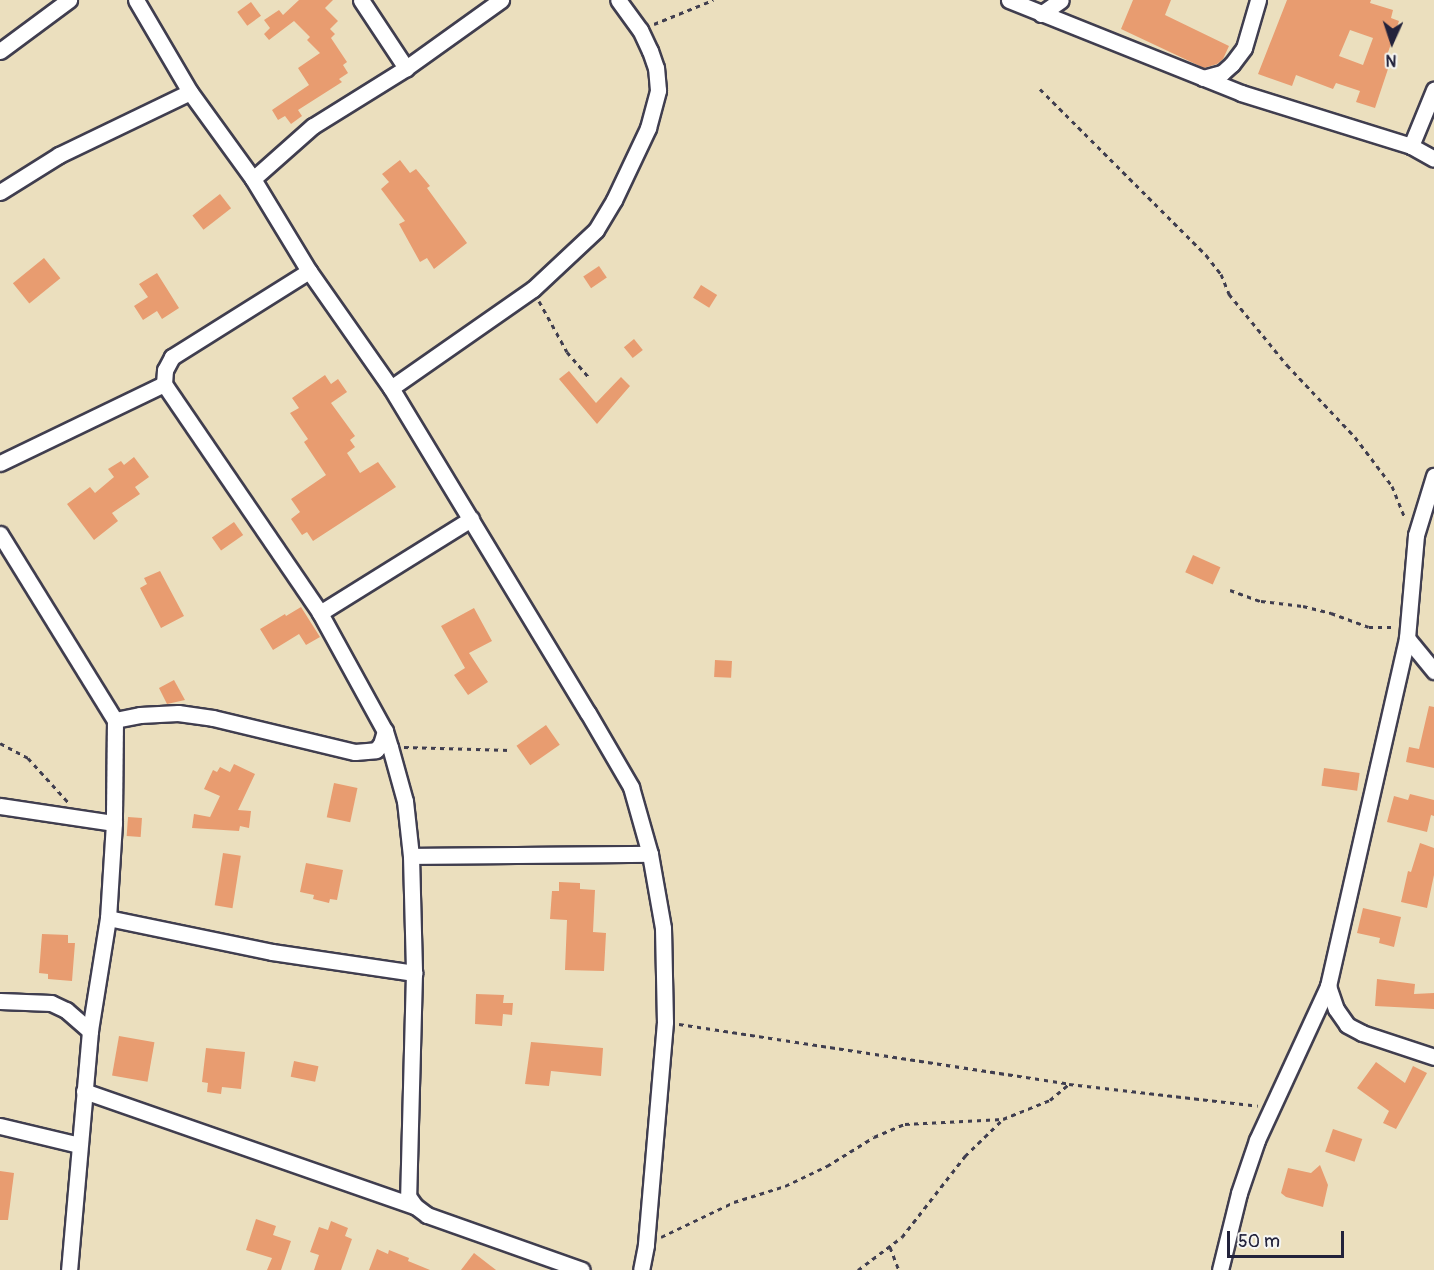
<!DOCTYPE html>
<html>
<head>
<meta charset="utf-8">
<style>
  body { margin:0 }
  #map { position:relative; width:1434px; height:1270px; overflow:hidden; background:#ebdfbe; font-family:Pangolin,sans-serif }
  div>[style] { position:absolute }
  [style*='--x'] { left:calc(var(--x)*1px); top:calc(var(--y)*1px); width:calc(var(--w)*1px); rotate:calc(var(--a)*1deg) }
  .building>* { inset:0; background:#e89c70; transform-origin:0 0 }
  .path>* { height:3px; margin-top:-1.5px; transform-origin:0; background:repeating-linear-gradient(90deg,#403e4f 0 4.5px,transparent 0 9px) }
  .roads { filter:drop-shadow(2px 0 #403e4f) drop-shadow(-2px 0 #403e4f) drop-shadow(0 2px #403e4f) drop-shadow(0 -2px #403e4f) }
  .minor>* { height:15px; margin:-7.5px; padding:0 7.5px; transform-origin:7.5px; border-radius:7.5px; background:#fff }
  span { translate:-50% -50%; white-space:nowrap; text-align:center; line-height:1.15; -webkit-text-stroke:4.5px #f6f6f2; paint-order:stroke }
  .north { position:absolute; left:1362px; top:12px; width:60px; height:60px; -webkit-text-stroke:4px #f6f6f2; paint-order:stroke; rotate:183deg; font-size:16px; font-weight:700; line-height:24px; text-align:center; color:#22223b }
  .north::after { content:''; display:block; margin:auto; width:21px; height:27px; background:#22223b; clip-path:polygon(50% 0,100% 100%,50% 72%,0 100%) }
  .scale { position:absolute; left:1227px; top:1231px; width:117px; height:27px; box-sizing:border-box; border:3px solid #22223b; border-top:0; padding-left:8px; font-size:18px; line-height:21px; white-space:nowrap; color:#22223b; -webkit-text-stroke:4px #f6f6f2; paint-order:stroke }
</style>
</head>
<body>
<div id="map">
  <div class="building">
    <div style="clip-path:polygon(299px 0,333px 0,325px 8px,338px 21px,330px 29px,335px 34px,331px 38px,347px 62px,343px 65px,348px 73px,339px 79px,342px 82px,298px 110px,302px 116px,291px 124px,285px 116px,278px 120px,272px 110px,309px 85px,298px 68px,320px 53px,307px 40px,310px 37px,294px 21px,269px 40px,264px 34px,270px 28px,264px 20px,279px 10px,283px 15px)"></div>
    <div style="clip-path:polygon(1133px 0,1171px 0,1165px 15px,1229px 46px,1223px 59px,1217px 64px,1204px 68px,1121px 29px)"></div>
    <div style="clip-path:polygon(evenodd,1287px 0,1371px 0,1370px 3px,1393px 10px,1391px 18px,1399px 21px,1385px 61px,1390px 63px,1375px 108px,1356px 102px,1360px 91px,1336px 83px,1333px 89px,1296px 75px,1292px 86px,1258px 74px,1287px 0,1350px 30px,1373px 38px,1363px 65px,1339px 56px,1350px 30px)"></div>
    <div style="left:251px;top:2px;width:17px;height:17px;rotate:54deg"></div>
    <div style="clip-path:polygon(400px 160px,410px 173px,416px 169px,430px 186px,427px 188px,467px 243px,434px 269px,427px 258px,420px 262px,399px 224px,405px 221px,381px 189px,389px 182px,382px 174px)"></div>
    <div style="left:220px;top:194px;width:18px;height:35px;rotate:52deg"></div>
    <div style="left:44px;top:258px;width:26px;height:40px;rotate:51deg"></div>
    <div style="left:599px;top:266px;width:14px;height:19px;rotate:56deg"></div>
    <div style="clip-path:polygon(157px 273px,179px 308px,162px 319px,157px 311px,143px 320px,134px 306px,148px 297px,139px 284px)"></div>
    <div style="left:701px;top:285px;width:19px;height:15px;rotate:32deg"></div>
    <div style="left:634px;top:339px;width:14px;height:13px;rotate:51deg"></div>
    <div style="clip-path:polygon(569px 371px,596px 403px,621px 377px,630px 386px,597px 424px,559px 379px)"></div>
    <div style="clip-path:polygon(325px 375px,331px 384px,338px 379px,347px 392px,331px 403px,355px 436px,350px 440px,355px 447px,347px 453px,360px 473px,378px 462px,396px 487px,313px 541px,307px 532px,302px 535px,291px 519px,300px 512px,291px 499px,326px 475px,304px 442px,308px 439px,290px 413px,299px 408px,292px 398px)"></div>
    <div style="clip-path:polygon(134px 457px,149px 477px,135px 487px,140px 494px,112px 513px,118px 521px,94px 540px,67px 504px,90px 487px,95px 493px,114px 477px,108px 469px,121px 461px,124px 465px)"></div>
    <div style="left:234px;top:522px;width:16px;height:27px;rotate:55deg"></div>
    <div style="left:1193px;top:555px;width:30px;height:19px;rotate:24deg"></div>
    <div style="clip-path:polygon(160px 571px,184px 616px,161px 628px,140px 588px,147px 584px,144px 578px)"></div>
    <div style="clip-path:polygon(301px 607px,320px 637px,306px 645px,299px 634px,273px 650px,260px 629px,285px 614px,286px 616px)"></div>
    <div style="clip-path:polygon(474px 608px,492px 641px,469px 653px,488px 682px,468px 695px,454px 675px,465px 668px,441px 626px)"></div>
    <div style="left:715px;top:660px;width:17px;height:17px;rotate:3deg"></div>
    <div style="clip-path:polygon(174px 680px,185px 700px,167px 704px,159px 688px)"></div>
    <div style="clip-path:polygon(1429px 706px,1434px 707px,1434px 768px,1406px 762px,1409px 747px,1419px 749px)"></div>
    <div style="left:546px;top:725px;width:24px;height:36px;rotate:55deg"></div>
    <div style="clip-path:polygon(234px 764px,255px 774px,238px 810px,251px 811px,249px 828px,240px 826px,239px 831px,192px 828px,194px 814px,210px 817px,220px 796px,204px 789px,213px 770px,217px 772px,220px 767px,230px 772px)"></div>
    <div style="left:1324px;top:768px;width:36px;height:18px;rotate:8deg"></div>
    <div style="left:334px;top:783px;width:24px;height:35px;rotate:12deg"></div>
    <div style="clip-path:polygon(1410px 794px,1434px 800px,1434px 816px,1431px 815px,1427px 832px,1387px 822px,1394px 796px,1408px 800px)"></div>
    <div style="left:128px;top:817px;width:14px;height:19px;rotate:4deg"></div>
    <div style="clip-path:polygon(1420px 843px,1434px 848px,1434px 875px,1427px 908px,1401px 902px,1408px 871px,1411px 872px)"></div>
    <div style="left:223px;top:853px;width:18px;height:53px;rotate:9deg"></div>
    <div style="clip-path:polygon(306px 863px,343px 870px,337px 900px,330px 899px,329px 903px,313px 899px,314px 895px,300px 892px)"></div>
    <div style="clip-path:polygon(559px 882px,580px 883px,580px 889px,595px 890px,593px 932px,606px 933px,604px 971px,565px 970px,567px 920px,550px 919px,552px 891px,559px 891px)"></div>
    <div style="clip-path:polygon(1363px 908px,1401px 917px,1394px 947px,1379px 943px,1380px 938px,1357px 933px)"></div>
    <div style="clip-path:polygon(42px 934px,68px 935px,68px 943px,75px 943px,72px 981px,48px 979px,48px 974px,39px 973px)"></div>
    <div style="clip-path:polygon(1377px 979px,1415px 984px,1414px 994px,1434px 993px,1434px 1009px,1375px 1006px)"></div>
    <div style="clip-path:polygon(476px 994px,504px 995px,503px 1003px,513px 1003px,512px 1015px,503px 1014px,502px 1026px,475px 1024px)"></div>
    <div style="left:119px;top:1036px;width:36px;height:40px;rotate:10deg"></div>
    <div style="clip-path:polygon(531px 1042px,603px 1048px,601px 1076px,551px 1071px,549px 1086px,525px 1084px)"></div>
    <div style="clip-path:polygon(206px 1048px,245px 1052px,241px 1089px,222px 1087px,221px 1094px,207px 1092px,208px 1083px,202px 1082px)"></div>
    <div style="left:294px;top:1061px;width:25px;height:16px;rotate:12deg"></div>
    <div style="clip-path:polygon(1376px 1062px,1405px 1083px,1413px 1066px,1427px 1073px,1396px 1129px,1383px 1123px,1389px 1111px,1357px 1088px)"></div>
    <div style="left:1333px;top:1129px;width:31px;height:24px;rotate:19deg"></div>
    <div style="clip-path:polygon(1320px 1165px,1328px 1185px,1323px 1207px,1286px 1197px,1281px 1193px,1288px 1168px,1311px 1173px)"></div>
    <div style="clip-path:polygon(0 1171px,14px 1173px,8px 1220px,0 1220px)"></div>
    <div style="clip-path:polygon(256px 1219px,276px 1226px,273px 1235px,291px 1241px,281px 1270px,267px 1270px,272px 1258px,246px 1250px)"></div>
    <div style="clip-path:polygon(331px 1221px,348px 1228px,345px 1236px,352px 1239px,341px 1270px,314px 1270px,319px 1255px,310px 1252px,319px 1227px,328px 1230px)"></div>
    <div style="clip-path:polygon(377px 1249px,388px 1254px,389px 1250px,409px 1258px,408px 1261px,430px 1270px,369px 1270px)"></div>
    <div style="clip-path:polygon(474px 1253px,496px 1270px,461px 1270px)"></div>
  </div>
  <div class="path">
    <div style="--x:654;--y:24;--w:64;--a:-22.1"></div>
    <div style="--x:1040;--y:89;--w:235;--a:45"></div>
    <div style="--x:1206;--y:255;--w:24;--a:52"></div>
    <div style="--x:1221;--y:274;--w:22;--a:68"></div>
    <div style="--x:1229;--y:294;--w:92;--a:50.8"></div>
    <div style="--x:1287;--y:365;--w:99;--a:46.6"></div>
    <div style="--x:1355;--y:437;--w:61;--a:52.9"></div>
    <div style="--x:1392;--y:486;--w:35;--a:68"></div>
    <div style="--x:539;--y:301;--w:58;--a:61.2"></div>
    <div style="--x:567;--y:352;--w:32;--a:49"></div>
    <div style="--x:1230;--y:590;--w:33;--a:20"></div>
    <div style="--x:1261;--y:601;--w:42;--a:6.8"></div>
    <div style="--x:1303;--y:606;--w:29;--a:14"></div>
    <div style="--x:1331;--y:613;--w:40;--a:20.2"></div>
    <div style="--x:1369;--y:627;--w:24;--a:0"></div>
    <div style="--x:0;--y:743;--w:32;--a:28"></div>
    <div style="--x:28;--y:758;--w:59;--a:47.7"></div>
    <div style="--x:404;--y:747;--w:108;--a:1.6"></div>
    <div style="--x:679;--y:1024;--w:395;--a:8.7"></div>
    <div style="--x:1069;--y:1084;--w:190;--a:6.6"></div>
    <div style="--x:661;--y:1237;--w:81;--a:-25.6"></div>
    <div style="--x:734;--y:1202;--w:53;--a:-17.4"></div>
    <div style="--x:785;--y:1186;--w:47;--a:-25.5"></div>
    <div style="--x:827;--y:1166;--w:55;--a:-31.7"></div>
    <div style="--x:874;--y:1137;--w:34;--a:-23"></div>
    <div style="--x:905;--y:1124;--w:98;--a:-2.9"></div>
    <div style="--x:890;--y:1247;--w:25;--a:69"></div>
    <div style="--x:858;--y:1270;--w:55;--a:-36.9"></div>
    <div style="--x:902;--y:1237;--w:103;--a:-52.1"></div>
    <div style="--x:965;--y:1156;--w:53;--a:-44.2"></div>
    <div style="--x:1003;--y:1119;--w:51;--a:-22"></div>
    <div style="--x:1050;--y:1100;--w:25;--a:-40"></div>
  </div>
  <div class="roads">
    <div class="minor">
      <div style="--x:136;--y:0;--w:107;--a:59.6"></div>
      <div style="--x:190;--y:92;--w:107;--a:54.1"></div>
      <div style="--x:253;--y:179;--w:108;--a:58.7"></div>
      <div style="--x:309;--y:271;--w:143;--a:55"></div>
      <div style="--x:391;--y:388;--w:380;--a:58.8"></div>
      <div style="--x:588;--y:713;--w:86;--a:59.8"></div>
      <div style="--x:631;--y:787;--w:70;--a:74.2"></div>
      <div style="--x:650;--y:854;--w:75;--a:80"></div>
      <div style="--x:663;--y:928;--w:94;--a:88.8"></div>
      <div style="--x:665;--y:1022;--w:224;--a:94.9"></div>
      <div style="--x:646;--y:1245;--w:25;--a:101"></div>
      <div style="--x:361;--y:0;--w:82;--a:56.5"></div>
      <div style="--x:1009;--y:0;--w:250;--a:21.8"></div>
      <div style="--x:1241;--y:93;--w:178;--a:17.3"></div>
      <div style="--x:1411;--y:146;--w:26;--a:29"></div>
      <div style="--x:1041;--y:14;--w:24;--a:-35"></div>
      <div style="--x:0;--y:51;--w:86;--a:-36.5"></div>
      <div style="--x:1203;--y:78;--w:20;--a:-15"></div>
      <div style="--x:1222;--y:73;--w:13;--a:-42"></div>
      <div style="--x:1232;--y:64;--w:20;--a:-53"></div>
      <div style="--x:1244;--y:48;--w:50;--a:-73.7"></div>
      <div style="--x:1411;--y:146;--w:61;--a:-67.7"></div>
      <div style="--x:253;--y:179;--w:80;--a:-41.5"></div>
      <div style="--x:313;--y:126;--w:110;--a:-31.9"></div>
      <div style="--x:406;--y:68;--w:117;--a:-35.6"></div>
      <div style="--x:0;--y:192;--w:70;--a:-32.1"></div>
      <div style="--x:59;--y:155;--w:145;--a:-25.7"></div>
      <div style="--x:309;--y:271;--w:162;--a:147.9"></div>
      <div style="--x:172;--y:357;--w:15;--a:118"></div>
      <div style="--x:165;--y:370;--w:14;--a:94"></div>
      <div style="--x:164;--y:384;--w:277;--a:55.7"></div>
      <div style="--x:320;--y:613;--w:135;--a:61.2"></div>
      <div style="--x:385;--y:731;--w:17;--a:73"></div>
      <div style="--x:390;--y:747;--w:56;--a:74.5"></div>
      <div style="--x:405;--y:801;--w:55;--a:83.8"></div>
      <div style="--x:411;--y:856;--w:117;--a:88.5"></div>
      <div style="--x:414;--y:973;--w:223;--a:91.5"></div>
      <div style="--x:408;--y:1196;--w:12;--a:55"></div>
      <div style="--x:415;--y:1206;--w:15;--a:37"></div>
      <div style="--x:427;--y:1215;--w:164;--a:19.5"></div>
      <div style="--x:391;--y:388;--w:173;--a:-34.9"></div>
      <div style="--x:533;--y:289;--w:86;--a:-43.1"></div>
      <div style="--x:596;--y:230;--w:35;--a:-59"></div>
      <div style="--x:614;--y:200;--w:80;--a:-64.7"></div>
      <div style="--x:648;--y:128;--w:39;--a:-75"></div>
      <div style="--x:658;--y:90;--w:22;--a:-95"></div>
      <div style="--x:656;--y:68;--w:18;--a:-109"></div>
      <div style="--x:650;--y:51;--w:23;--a:-115"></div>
      <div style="--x:640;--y:30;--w:37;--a:-126"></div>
      <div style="--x:0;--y:463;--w:182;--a:-25.7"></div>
      <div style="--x:0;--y:534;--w:219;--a:58.3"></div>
      <div style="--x:115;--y:720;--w:103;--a:90.6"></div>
      <div style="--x:114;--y:823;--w:95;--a:93.6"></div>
      <div style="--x:108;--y:918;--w:114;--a:99.1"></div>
      <div style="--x:90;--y:1031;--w:240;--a:95"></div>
      <div style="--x:320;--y:613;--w:178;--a:-31.9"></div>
      <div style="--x:1407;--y:638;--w:43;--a:50.7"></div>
      <div style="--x:115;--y:720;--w:25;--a:-11"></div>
      <div style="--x:140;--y:715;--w:38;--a:-3"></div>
      <div style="--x:178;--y:713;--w:35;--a:8"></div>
      <div style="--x:213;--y:718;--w:146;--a:13.5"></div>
      <div style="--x:355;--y:752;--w:21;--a:-5"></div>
      <div style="--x:376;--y:750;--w:8;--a:-50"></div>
      <div style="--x:381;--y:744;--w:14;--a:-73"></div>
      <div style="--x:0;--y:806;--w:115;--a:8.5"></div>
      <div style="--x:411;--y:856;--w:239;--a:-0.5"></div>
      <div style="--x:108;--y:918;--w:167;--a:11.7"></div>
      <div style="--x:272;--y:952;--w:144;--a:8.4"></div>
      <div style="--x:1328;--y:986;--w:24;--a:71"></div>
      <div style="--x:1336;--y:1009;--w:19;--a:55"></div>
      <div style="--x:1347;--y:1025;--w:17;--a:28"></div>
      <div style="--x:1362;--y:1033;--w:76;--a:18.4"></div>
      <div style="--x:0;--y:1001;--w:51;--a:2.2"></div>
      <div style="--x:51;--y:1003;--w:17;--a:25"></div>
      <div style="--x:66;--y:1010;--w:32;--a:41"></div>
      <div style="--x:84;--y:1091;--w:350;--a:19.2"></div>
      <div style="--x:0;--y:1126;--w:81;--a:13.5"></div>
      <div style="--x:1220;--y:1270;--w:79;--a:-76.1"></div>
      <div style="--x:1239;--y:1193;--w:56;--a:-71.2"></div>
      <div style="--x:1257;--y:1140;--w:170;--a:-65.2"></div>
      <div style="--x:1328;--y:986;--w:357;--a:-77.2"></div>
      <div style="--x:1407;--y:638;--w:103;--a:-85"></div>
      <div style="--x:1416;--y:535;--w:62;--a:-73"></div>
    </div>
  </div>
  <div class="north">N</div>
  <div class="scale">50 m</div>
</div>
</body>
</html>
